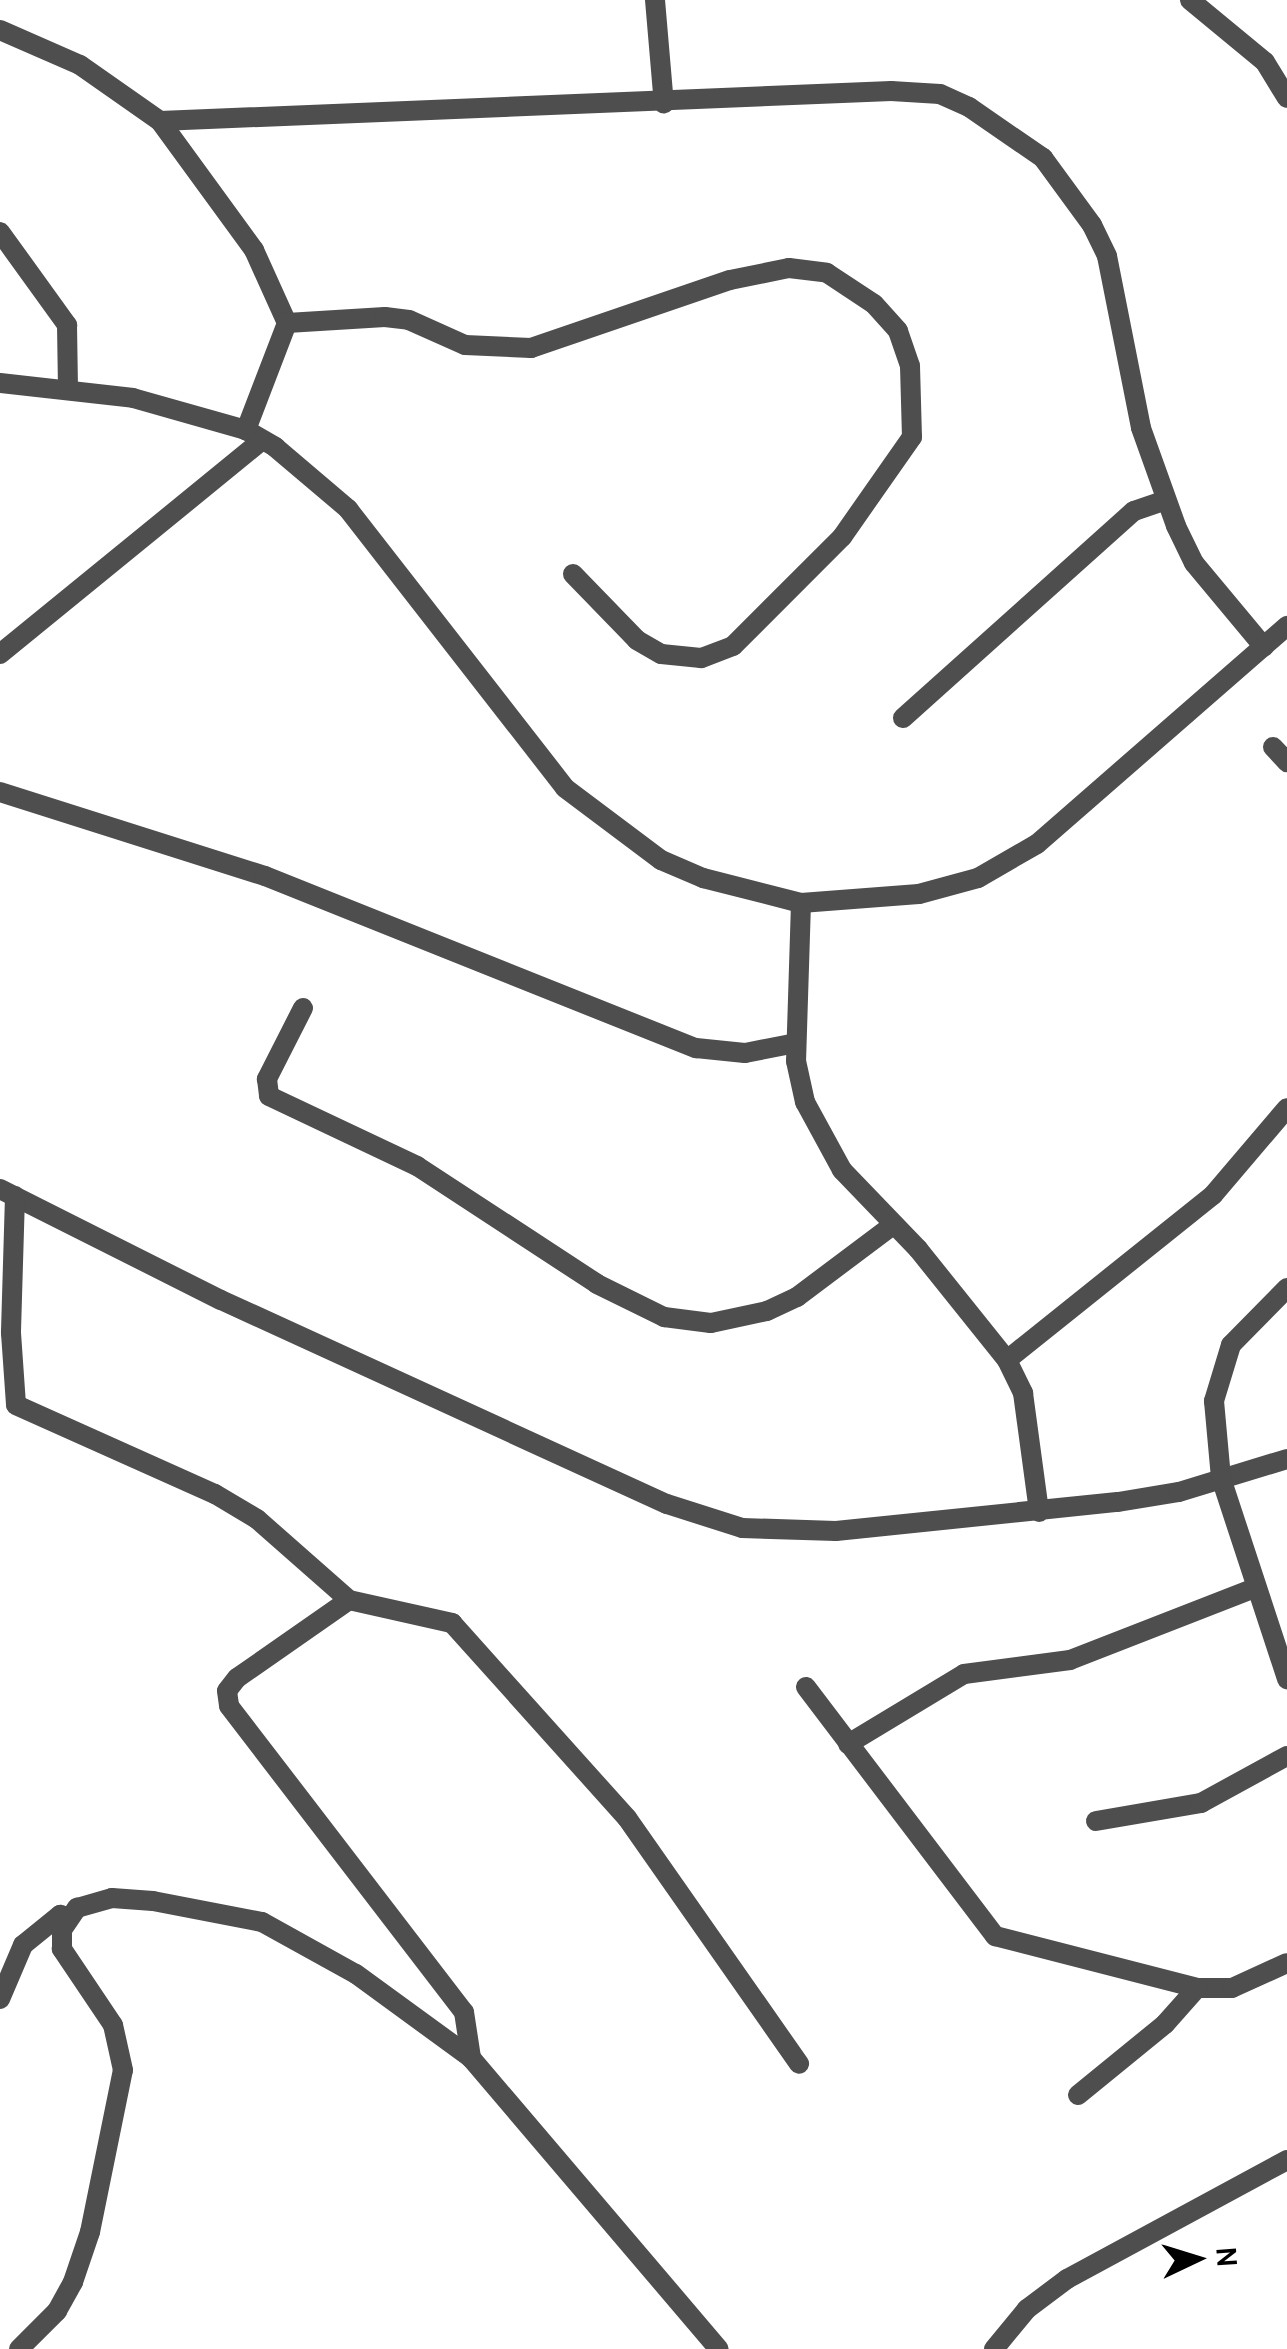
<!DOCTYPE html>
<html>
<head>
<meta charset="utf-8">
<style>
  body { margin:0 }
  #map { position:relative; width:1287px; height:2349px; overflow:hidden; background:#fff; font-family:Cabin,sans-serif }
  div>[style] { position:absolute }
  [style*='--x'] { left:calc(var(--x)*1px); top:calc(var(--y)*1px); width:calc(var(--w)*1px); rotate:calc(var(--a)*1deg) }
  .street>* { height:20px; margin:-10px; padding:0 10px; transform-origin:10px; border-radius:10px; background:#4e4e4e }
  span { translate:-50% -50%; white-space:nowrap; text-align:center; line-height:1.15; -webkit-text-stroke:9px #fff; paint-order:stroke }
  .north { position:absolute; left:1147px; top:2209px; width:100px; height:100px; -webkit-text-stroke:8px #fff; paint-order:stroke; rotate:86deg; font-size:28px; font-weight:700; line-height:40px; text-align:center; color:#000 }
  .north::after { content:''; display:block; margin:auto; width:35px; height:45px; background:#000; clip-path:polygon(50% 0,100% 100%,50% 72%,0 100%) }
</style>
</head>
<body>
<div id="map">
  <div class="street">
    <div style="--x:655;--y:0;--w:104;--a:85.1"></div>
    <div style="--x:1190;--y:0;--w:97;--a:39.6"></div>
    <div style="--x:1265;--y:62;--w:42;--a:58.6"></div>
    <div style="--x:0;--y:30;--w:87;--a:23.6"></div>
    <div style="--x:80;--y:65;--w:98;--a:35"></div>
    <div style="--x:160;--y:121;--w:160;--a:53.9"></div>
    <div style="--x:254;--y:250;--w:80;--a:65.7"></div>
    <div style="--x:287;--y:323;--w:115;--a:111"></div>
    <div style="--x:160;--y:121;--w:732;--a:-2.35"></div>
    <div style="--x:891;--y:91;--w:49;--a:3.5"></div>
    <div style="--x:940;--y:94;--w:32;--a:24"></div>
    <div style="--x:969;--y:107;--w:90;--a:34.6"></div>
    <div style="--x:1043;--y:158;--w:83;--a:53.8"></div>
    <div style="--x:1092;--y:225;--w:34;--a:64"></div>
    <div style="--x:1107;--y:256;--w:175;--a:78.8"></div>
    <div style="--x:1141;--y:428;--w:104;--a:70.3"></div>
    <div style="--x:1176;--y:526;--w:41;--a:64.1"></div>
    <div style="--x:1194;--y:563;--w:109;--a:50.2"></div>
    <div style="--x:0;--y:232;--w:115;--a:54.2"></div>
    <div style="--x:67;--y:325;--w:64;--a:89.1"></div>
    <div style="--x:287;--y:323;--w:98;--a:-3.5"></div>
    <div style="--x:385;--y:317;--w:24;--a:7"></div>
    <div style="--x:409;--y:320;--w:61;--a:24.1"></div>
    <div style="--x:465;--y:345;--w:66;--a:2.6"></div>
    <div style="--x:531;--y:348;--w:210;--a:-18.9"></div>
    <div style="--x:730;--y:280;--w:60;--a:-11.5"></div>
    <div style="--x:789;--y:268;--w:38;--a:7"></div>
    <div style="--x:827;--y:273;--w:56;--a:33.4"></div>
    <div style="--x:874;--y:304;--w:36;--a:48"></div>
    <div style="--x:898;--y:331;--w:37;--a:71"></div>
    <div style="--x:910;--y:366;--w:71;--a:88.4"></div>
    <div style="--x:912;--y:437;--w:122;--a:125"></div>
    <div style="--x:842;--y:537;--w:154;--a:135"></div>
    <div style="--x:733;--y:646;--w:34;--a:159"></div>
    <div style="--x:701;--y:658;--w:40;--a:-174.3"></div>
    <div style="--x:661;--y:654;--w:28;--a:-150"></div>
    <div style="--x:637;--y:640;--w:92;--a:-134.1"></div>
    <div style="--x:0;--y:383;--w:134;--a:6.4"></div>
    <div style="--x:133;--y:398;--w:117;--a:15.8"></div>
    <div style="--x:246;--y:430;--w:34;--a:30"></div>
    <div style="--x:275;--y:447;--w:96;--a:40.3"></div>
    <div style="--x:348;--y:509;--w:353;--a:52.1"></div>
    <div style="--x:565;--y:788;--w:120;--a:36.9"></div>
    <div style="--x:661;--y:860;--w:46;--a:23.2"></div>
    <div style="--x:703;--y:878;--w:101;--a:14.3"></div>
    <div style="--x:801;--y:903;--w:118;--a:-4.4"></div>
    <div style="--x:919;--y:894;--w:61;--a:-15.2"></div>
    <div style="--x:978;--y:878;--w:68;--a:-30"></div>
    <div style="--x:1037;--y:844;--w:332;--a:-41.1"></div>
    <div style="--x:0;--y:654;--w:338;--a:-39.2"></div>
    <div style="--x:903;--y:718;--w:310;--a:-41.9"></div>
    <div style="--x:1134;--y:511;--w:34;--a:-19"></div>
    <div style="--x:1273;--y:747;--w:21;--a:47"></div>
    <div style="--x:0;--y:792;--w:278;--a:17.6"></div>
    <div style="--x:265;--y:876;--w:464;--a:21.8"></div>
    <div style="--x:696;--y:1048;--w:49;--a:5.8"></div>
    <div style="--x:745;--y:1053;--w:52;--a:-11.1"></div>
    <div style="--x:801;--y:903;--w:158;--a:91.8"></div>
    <div style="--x:796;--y:1061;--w:42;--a:77.6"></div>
    <div style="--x:805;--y:1102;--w:77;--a:61.4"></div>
    <div style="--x:842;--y:1170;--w:110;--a:46.1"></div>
    <div style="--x:918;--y:1249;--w:142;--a:51.3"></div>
    <div style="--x:1007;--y:1360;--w:37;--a:64"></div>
    <div style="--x:1023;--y:1393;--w:120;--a:82.3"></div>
    <div style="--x:303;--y:1008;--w:80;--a:116.9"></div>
    <div style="--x:267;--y:1079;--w:17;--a:83"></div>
    <div style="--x:269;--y:1096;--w:164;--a:25.3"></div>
    <div style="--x:417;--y:1166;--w:215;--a:33.2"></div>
    <div style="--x:597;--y:1284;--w:75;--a:26.2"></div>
    <div style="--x:664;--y:1317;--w:47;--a:7.3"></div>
    <div style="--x:711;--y:1323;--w:57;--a:-12.1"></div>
    <div style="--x:767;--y:1311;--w:33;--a:-25"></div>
    <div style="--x:797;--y:1297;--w:120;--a:-36.9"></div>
    <div style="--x:0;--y:1189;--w:247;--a:26.7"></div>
    <div style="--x:221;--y:1300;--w:490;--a:24.6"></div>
    <div style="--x:667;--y:1504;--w:79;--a:17.7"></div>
    <div style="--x:742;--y:1528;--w:94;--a:1.8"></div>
    <div style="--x:836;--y:1531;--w:283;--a:-5.9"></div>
    <div style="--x:1118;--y:1502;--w:62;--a:-9.3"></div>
    <div style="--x:1179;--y:1492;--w:113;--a:-17"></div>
    <div style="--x:15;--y:1196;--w:137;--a:91.7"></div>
    <div style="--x:11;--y:1333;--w:72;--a:86"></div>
    <div style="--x:16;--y:1405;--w:218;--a:24.1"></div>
    <div style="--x:215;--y:1494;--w:49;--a:30.8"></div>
    <div style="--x:257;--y:1519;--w:123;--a:41.4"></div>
    <div style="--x:349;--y:1600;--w:106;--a:12.6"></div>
    <div style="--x:452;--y:1623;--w:262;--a:48.1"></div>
    <div style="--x:627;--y:1818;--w:300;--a:55"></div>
    <div style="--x:1287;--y:1288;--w:80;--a:134.5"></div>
    <div style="--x:1231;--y:1345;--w:59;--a:106.9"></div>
    <div style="--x:1214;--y:1401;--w:77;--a:84.8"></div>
    <div style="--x:1221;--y:1478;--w:212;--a:71.8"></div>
    <div style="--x:1007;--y:1360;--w:264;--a:-38.7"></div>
    <div style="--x:1213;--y:1195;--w:114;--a:-49.6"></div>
    <div style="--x:349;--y:1600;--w:136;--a:145.1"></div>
    <div style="--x:237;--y:1678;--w:16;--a:128"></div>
    <div style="--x:227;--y:1691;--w:15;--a:82"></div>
    <div style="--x:229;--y:1706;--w:386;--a:52.5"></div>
    <div style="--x:464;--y:2012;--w:47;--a:81.3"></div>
    <div style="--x:471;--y:2058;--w:382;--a:49.6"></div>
    <div style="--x:806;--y:1687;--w:313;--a:52.8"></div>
    <div style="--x:995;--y:1936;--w:209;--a:14.4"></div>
    <div style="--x:1197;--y:1988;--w:35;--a:0"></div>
    <div style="--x:1232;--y:1988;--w:60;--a:-24.4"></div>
    <div style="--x:848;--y:1744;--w:135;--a:-31.1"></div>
    <div style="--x:964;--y:1674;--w:107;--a:-7.5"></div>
    <div style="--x:1070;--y:1660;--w:199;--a:-21.3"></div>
    <div style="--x:1096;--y:1821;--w:107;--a:-9.7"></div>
    <div style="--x:1201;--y:1803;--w:98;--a:-28.7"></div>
    <div style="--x:0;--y:1999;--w:59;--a:-66.9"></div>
    <div style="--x:23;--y:1945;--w:48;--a:-39"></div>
    <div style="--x:60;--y:1915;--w:9;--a:13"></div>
    <div style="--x:1078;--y:2095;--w:112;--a:-39.2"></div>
    <div style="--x:1165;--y:2024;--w:48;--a:-48.4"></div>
    <div style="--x:19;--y:2349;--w:54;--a:-45"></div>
    <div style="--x:57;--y:2311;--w:33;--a:-61"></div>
    <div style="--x:73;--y:2282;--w:53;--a:-71.2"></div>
    <div style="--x:90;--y:2232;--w:165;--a:-78.5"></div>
    <div style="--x:123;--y:2070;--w:46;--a:-102.5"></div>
    <div style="--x:113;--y:2025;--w:92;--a:-123.9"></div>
    <div style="--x:62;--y:1949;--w:19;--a:-90"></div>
    <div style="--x:62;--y:1930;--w:27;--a:-56"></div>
    <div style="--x:77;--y:1908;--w:36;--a:-16"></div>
    <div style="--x:112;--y:1898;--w:41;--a:4.2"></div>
    <div style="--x:153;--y:1901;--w:111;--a:10.9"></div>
    <div style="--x:262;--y:1922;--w:107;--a:29"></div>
    <div style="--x:356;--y:1974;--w:142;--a:36.1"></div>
    <div style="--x:994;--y:2349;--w:52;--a:-50.5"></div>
    <div style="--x:1027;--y:2309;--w:50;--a:-36.9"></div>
    <div style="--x:1067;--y:2279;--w:250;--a:-28.4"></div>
  </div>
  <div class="north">N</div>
</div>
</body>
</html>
